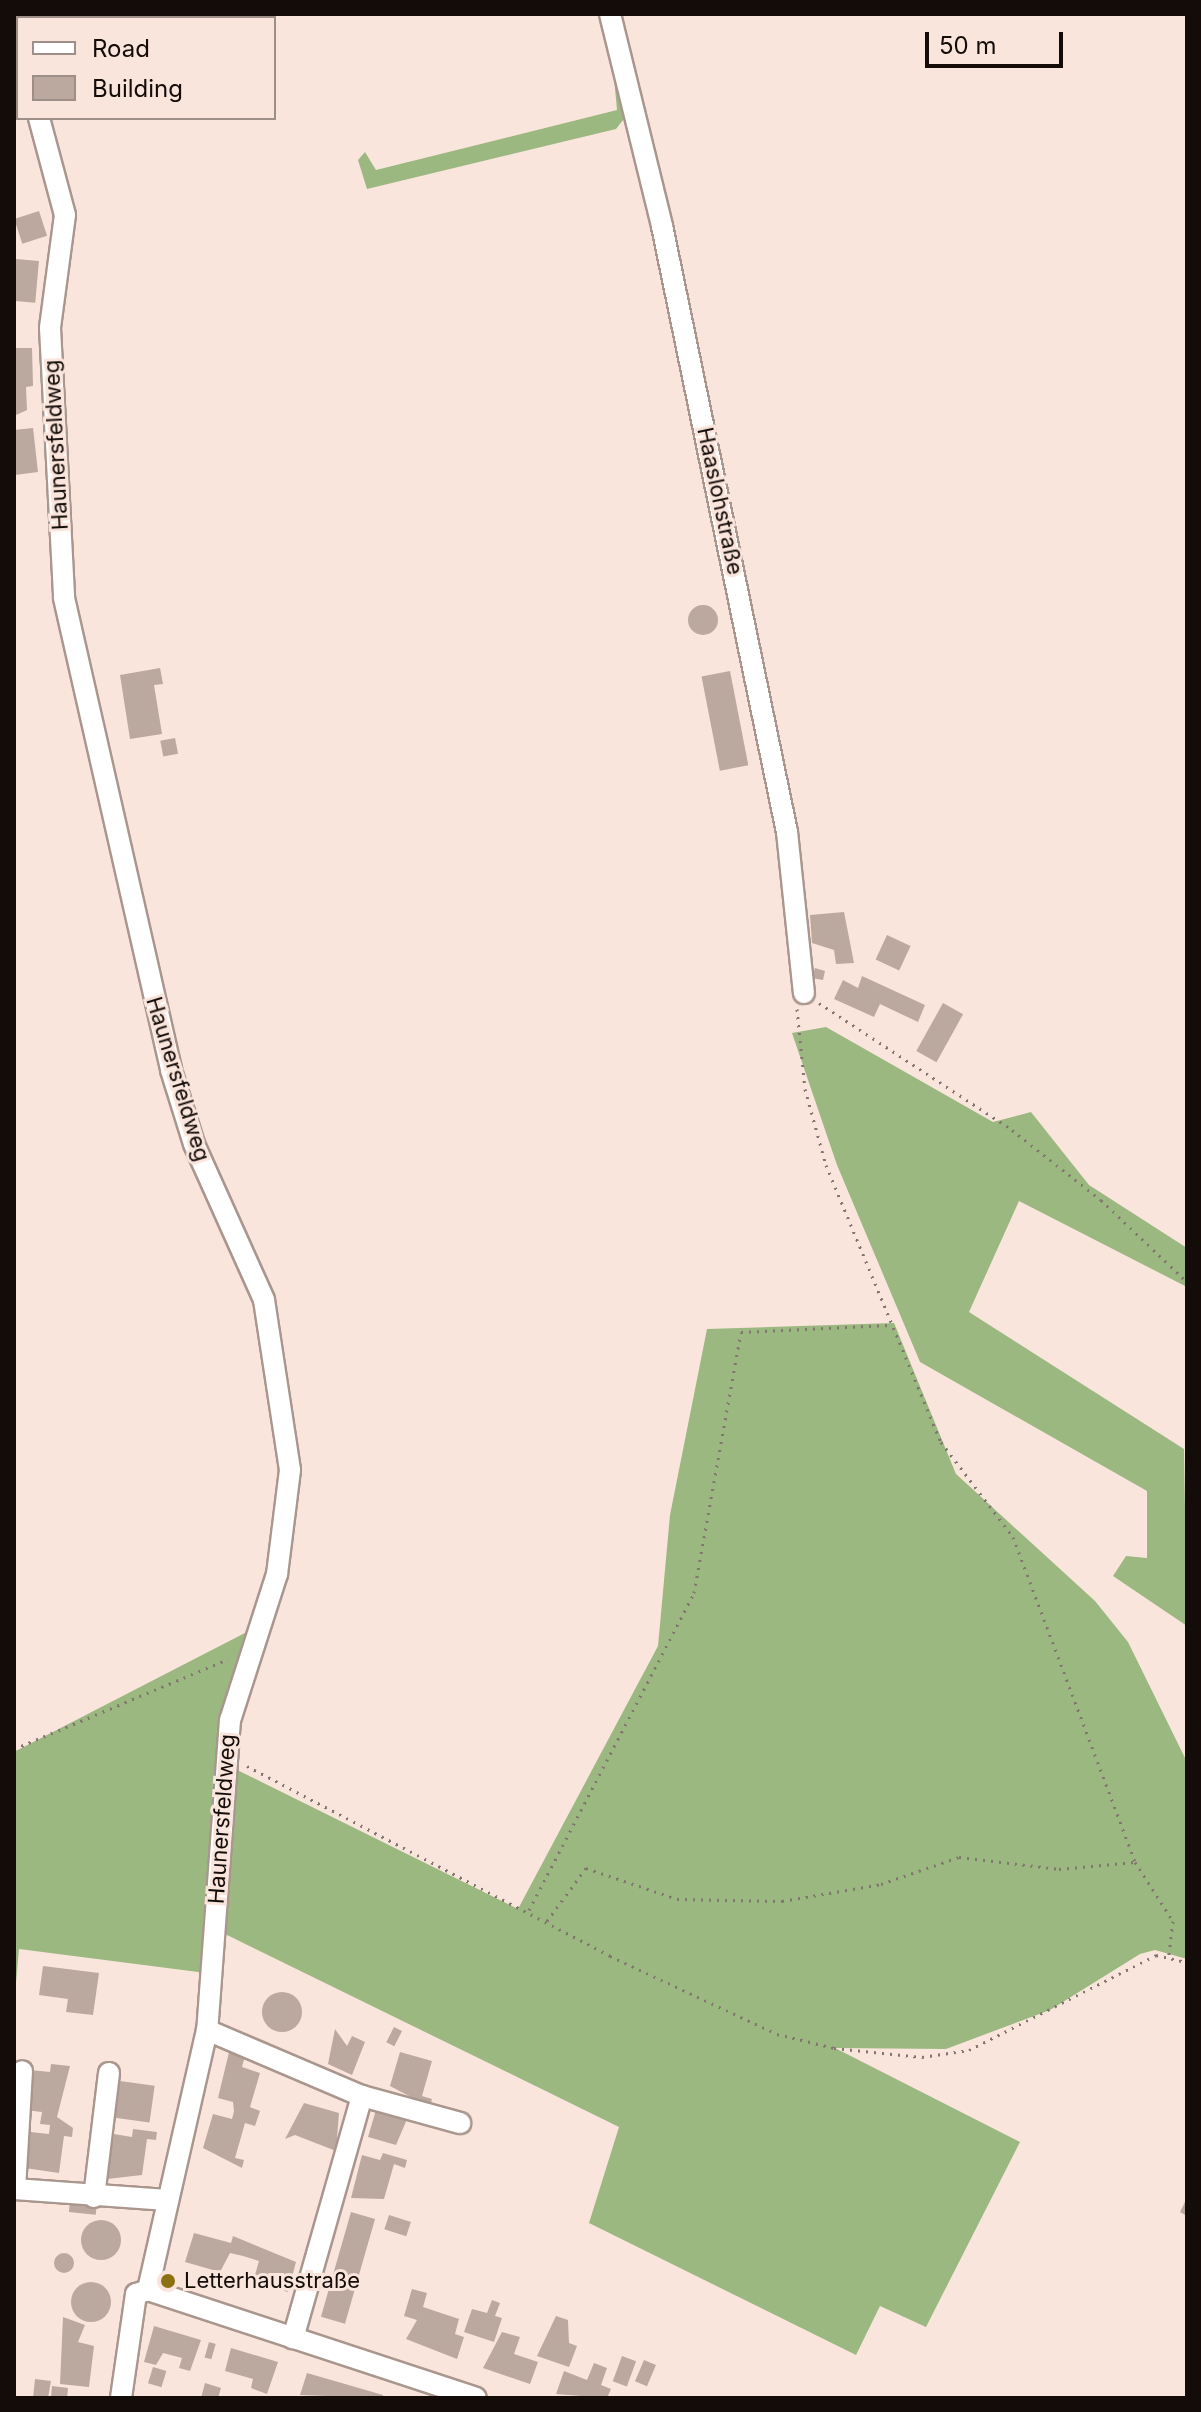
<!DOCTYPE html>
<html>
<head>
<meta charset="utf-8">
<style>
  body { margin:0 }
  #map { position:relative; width:1201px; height:2412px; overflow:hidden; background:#fae5dc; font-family:Inter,sans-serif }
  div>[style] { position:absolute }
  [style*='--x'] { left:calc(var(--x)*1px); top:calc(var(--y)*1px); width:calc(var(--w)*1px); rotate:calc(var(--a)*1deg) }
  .forest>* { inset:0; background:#9cb881 }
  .building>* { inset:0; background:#bba89f; transform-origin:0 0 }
  .round { border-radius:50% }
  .path>* { height:3px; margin-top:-1.5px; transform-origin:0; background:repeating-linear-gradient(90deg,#83756f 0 2px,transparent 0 8px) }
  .roads { filter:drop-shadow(2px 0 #a9968d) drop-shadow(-2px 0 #a9968d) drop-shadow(0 2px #a9968d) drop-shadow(0 -2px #a9968d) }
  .minor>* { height:20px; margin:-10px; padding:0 10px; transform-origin:10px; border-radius:10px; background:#fff }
  .dots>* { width:22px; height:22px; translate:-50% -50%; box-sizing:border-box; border:4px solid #fae5dc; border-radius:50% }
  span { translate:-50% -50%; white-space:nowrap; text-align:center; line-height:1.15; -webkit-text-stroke:6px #fae5dc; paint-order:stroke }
  .street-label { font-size:22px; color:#130c09 }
  .poi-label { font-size:22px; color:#130c09 }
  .left { translate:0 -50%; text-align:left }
  .frame { position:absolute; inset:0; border:16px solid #130c09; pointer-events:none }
  .legend { position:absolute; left:16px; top:16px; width:260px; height:104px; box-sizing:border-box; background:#fae5dc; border:2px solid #9e8e88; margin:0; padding:10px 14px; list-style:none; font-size:24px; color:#130c09 }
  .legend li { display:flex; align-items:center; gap:16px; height:40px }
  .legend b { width:40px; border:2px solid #9e8e88 }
  .scale { position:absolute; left:925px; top:32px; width:138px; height:36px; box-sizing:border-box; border:4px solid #130c09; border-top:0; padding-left:10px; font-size:24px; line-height:28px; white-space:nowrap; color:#130c09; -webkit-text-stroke:6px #fae5dc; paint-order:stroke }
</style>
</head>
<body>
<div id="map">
  <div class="forest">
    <div style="clip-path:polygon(611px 45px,627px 115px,616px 129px,367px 189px,358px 160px,365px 152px,376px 170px,617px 110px)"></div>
    <div style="clip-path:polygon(826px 1027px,993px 1122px,1031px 1112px,1089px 1185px,1187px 1248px,1187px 1287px,1019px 1201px,969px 1312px,1184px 1449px,1187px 1626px,1113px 1576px,1126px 1556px,1147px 1558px,1147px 1491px,920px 1362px,837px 1165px,792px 1033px)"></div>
    <div style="clip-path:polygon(894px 1323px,956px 1474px,1095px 1601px,1128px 1642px,1187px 1762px,1187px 1959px,1155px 1950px,1140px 1954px,1050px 2010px,946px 2049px,835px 2048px,1020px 2142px,926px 2327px,880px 2306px,856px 2355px,589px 2223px,619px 2127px,223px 1933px,206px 1973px,19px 1949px,14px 2005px,14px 1752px,266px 1622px,227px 1765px,518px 1909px,658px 1646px,670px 1515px,707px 1329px)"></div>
  </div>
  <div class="building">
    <div style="left:39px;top:211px;width:26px;height:26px;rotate:72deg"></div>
    <div style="left:16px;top:259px;width:23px;height:42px;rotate:5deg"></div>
    <div style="clip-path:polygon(14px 348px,32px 348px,33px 386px,26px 387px,27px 410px,14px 416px)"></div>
    <div style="clip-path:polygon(33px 428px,38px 472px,15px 475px,14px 430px)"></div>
    <div class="round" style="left:688px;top:605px;width:30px;height:30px"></div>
    <div style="clip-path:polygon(160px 668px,163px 684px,154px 685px,162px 734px,130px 739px,120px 675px)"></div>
    <div style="left:730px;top:671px;width:96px;height:29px;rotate:79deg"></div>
    <div style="left:175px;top:738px;width:16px;height:15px;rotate:79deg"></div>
    <div style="clip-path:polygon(844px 912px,854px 963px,836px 964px,834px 950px,812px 943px,810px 915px)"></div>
    <div style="left:887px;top:935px;width:26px;height:27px;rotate:25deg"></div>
    <div style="clip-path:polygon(815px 968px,825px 971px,823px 980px,812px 978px)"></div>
    <div style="clip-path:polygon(862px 976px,925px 1005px,918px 1022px,880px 1004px,874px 1017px,834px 999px,843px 980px,858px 988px)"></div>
    <div style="left:943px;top:1003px;width:23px;height:55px;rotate:29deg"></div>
    <div style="clip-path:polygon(43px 1966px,99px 1973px,93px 2015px,66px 2012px,68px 1999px,39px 1995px)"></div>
    <div class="round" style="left:262px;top:1992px;width:40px;height:40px"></div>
    <div style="left:394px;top:2027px;width:9px;height:17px;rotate:27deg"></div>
    <div style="clip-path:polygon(335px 2029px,347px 2046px,352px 2036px,365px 2042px,352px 2075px,328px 2064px)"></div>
    <div style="clip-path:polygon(230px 2048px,245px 2056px,242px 2067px,260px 2073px,250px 2107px,260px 2111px,255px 2126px,245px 2123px,235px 2158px,244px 2160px,242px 2168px,203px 2148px,213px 2114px,232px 2119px,234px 2111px,233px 2102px,218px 2098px)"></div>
    <div style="clip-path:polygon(400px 2052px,432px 2061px,422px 2096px,432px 2099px,430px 2107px,390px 2086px)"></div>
    <div style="clip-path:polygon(51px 2064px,70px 2066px,57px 2117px,73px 2128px,72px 2137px,64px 2136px,59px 2173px,25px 2168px,30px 2132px,49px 2134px,50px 2125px,40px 2124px,42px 2112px,25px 2110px,30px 2070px,50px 2072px)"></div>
    <div style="left:120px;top:2081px;width:35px;height:37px;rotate:8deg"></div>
    <div style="clip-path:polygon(304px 2103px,339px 2113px,336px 2151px,295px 2135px,285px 2139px)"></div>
    <div style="clip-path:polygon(393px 2107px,410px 2112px,396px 2145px,368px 2137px,376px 2110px,391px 2115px)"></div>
    <div style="clip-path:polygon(133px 2129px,157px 2132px,156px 2140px,147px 2139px,142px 2175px,107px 2179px,114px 2134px,132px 2137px)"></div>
    <div style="clip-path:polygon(383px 2153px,407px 2160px,405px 2168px,394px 2164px,384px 2199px,351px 2198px,362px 2155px,380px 2160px)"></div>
    <div style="left:70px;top:2201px;width:27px;height:11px;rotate:6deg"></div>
    <div style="clip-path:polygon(1185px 2202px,1187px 2203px,1187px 2216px,1180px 2212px)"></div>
    <div style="left:351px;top:2212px;width:25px;height:109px;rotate:16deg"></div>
    <div style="left:389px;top:2215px;width:23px;height:15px;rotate:18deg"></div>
    <div class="round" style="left:81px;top:2220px;width:40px;height:40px"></div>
    <div style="clip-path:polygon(194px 2233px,231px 2243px,233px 2236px,296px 2262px,288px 2292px,253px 2282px,259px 2261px,243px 2256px,230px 2253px,220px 2272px,185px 2262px)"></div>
    <div class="round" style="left:54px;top:2253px;width:20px;height:20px"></div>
    <div class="round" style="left:71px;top:2282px;width:40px;height:40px"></div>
    <div style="clip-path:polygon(412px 2289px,427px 2293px,423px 2307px,459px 2319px,455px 2334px,464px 2337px,457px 2359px,406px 2339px,417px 2320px,404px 2316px)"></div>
    <div style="clip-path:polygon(492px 2300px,500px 2303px,495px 2316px,502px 2318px,494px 2342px,464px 2332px,472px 2309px,487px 2313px)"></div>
    <div style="clip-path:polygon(556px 2316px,568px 2320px,569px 2343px,577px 2346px,569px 2367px,537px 2356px)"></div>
    <div style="clip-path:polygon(63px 2317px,85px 2325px,78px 2342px,94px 2346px,89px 2387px,60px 2384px)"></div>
    <div style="clip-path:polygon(154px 2326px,201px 2340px,190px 2371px,179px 2368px,182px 2358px,163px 2353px,156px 2365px,144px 2362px)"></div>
    <div style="clip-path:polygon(502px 2332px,520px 2337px,514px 2354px,538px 2362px,530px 2384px,483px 2368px)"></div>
    <div style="left:209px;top:2342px;width:7px;height:16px;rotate:16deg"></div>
    <div style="clip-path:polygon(231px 2348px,278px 2362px,267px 2394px,251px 2388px,253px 2379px,225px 2371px)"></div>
    <div style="left:622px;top:2356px;width:15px;height:27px;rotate:20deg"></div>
    <div style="left:644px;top:2360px;width:13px;height:23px;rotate:23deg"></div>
    <div style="clip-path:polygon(594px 2363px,607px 2368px,601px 2385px,611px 2389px,607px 2398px,556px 2394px,564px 2371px,587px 2380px)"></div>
    <div style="left:153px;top:2367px;width:14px;height:17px;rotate:17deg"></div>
    <div style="clip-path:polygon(307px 2373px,383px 2395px,382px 2398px,300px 2395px)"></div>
    <div style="clip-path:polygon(35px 2379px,51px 2381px,48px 2398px,33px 2398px)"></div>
    <div style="clip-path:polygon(205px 2383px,221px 2388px,218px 2398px,201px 2398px)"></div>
    <div style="clip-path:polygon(52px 2386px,68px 2388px,67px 2398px,51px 2398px)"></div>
  </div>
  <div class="path">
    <div style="--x:819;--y:1003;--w:231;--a:33.3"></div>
    <div style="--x:1012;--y:1130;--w:113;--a:38.2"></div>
    <div style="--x:1101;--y:1200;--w:119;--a:43.6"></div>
    <div style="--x:797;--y:1009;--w:80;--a:84.3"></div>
    <div style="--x:805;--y:1089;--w:79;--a:74.6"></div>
    <div style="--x:826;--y:1165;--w:300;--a:67.5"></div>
    <div style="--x:941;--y:1442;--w:119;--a:52.8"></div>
    <div style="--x:1013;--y:1537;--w:347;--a:69.4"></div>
    <div style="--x:1135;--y:1862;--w:70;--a:57.2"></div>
    <div style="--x:1173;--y:1921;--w:35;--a:97"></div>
    <div style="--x:14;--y:1749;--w:232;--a:-22.8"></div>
    <div style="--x:247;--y:1766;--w:410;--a:27.6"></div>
    <div style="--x:610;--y:1956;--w:184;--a:25"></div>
    <div style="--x:777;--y:2034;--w:59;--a:13.8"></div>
    <div style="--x:834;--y:2048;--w:88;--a:5.8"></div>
    <div style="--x:922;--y:2057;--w:48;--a:-8.5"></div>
    <div style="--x:969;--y:2050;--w:210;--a:-26.9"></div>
    <div style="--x:1156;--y:1955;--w:32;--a:13"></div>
    <div style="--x:529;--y:1910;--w:357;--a:-62.5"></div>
    <div style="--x:694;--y:1593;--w:265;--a:-79.8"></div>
    <div style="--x:741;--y:1332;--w:149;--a:-2.7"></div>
    <div style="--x:547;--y:1921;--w:66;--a:-53.7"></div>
    <div style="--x:586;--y:1868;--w:96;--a:18.8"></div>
    <div style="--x:677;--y:1899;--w:105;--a:1.1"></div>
    <div style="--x:782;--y:1901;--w:100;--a:-9.7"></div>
    <div style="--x:881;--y:1884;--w:83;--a:-19.1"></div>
    <div style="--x:959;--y:1857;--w:101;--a:6.8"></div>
    <div style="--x:1059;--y:1869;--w:76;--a:-5.3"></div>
  </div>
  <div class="roads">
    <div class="minor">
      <div style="--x:17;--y:14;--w:7;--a:82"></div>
      <div style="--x:610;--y:14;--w:218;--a:76.2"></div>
      <div style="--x:662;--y:226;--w:619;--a:78.35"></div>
      <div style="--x:787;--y:832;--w:162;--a:84"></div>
      <div style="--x:39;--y:118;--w:100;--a:75"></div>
      <div style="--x:65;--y:215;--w:114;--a:97.6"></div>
      <div style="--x:50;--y:328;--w:270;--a:87"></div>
      <div style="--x:64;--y:598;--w:484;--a:77.2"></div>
      <div style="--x:171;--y:1070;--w:77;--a:72.7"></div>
      <div style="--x:194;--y:1144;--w:171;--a:65.8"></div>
      <div style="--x:264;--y:1300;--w:172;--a:81.3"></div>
      <div style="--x:290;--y:1470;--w:105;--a:97.1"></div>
      <div style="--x:277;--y:1574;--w:153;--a:107.8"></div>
      <div style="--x:230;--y:1720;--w:311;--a:94.2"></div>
      <div style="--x:207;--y:2030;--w:267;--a:102.8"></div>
      <div style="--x:207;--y:2030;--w:168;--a:23.1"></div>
      <div style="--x:362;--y:2096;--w:252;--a:105.9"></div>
      <div style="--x:362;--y:2096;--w:102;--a:15.4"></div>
      <div style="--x:14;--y:2189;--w:154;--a:4.1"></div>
      <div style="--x:15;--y:2189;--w:118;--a:-86.6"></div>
      <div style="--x:94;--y:2197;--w:125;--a:-83.1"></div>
      <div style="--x:148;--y:2290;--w:345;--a:18.2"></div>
      <div style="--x:121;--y:2398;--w:105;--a:-81.8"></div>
      <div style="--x:136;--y:2294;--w:13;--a:-18"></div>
    </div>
  </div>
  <div class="dots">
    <div style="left:168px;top:2281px;background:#8b7113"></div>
  </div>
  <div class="street-label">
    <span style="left:56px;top:445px;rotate:-93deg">Haunersfeldweg</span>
    <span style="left:720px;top:501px;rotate:78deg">Haaslohstraße</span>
    <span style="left:178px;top:1079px;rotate:73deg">Haunersfeldweg</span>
    <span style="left:222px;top:1819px;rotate:-86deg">Haunersfeldweg</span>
  </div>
  <div class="poi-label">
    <span class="left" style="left:184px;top:2281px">Letterhausstraße</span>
  </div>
  <div class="frame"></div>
  <ul class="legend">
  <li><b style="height:10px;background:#fff"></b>Road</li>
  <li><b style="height:22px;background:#bba89f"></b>Building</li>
  </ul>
  <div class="scale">50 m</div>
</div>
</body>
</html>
